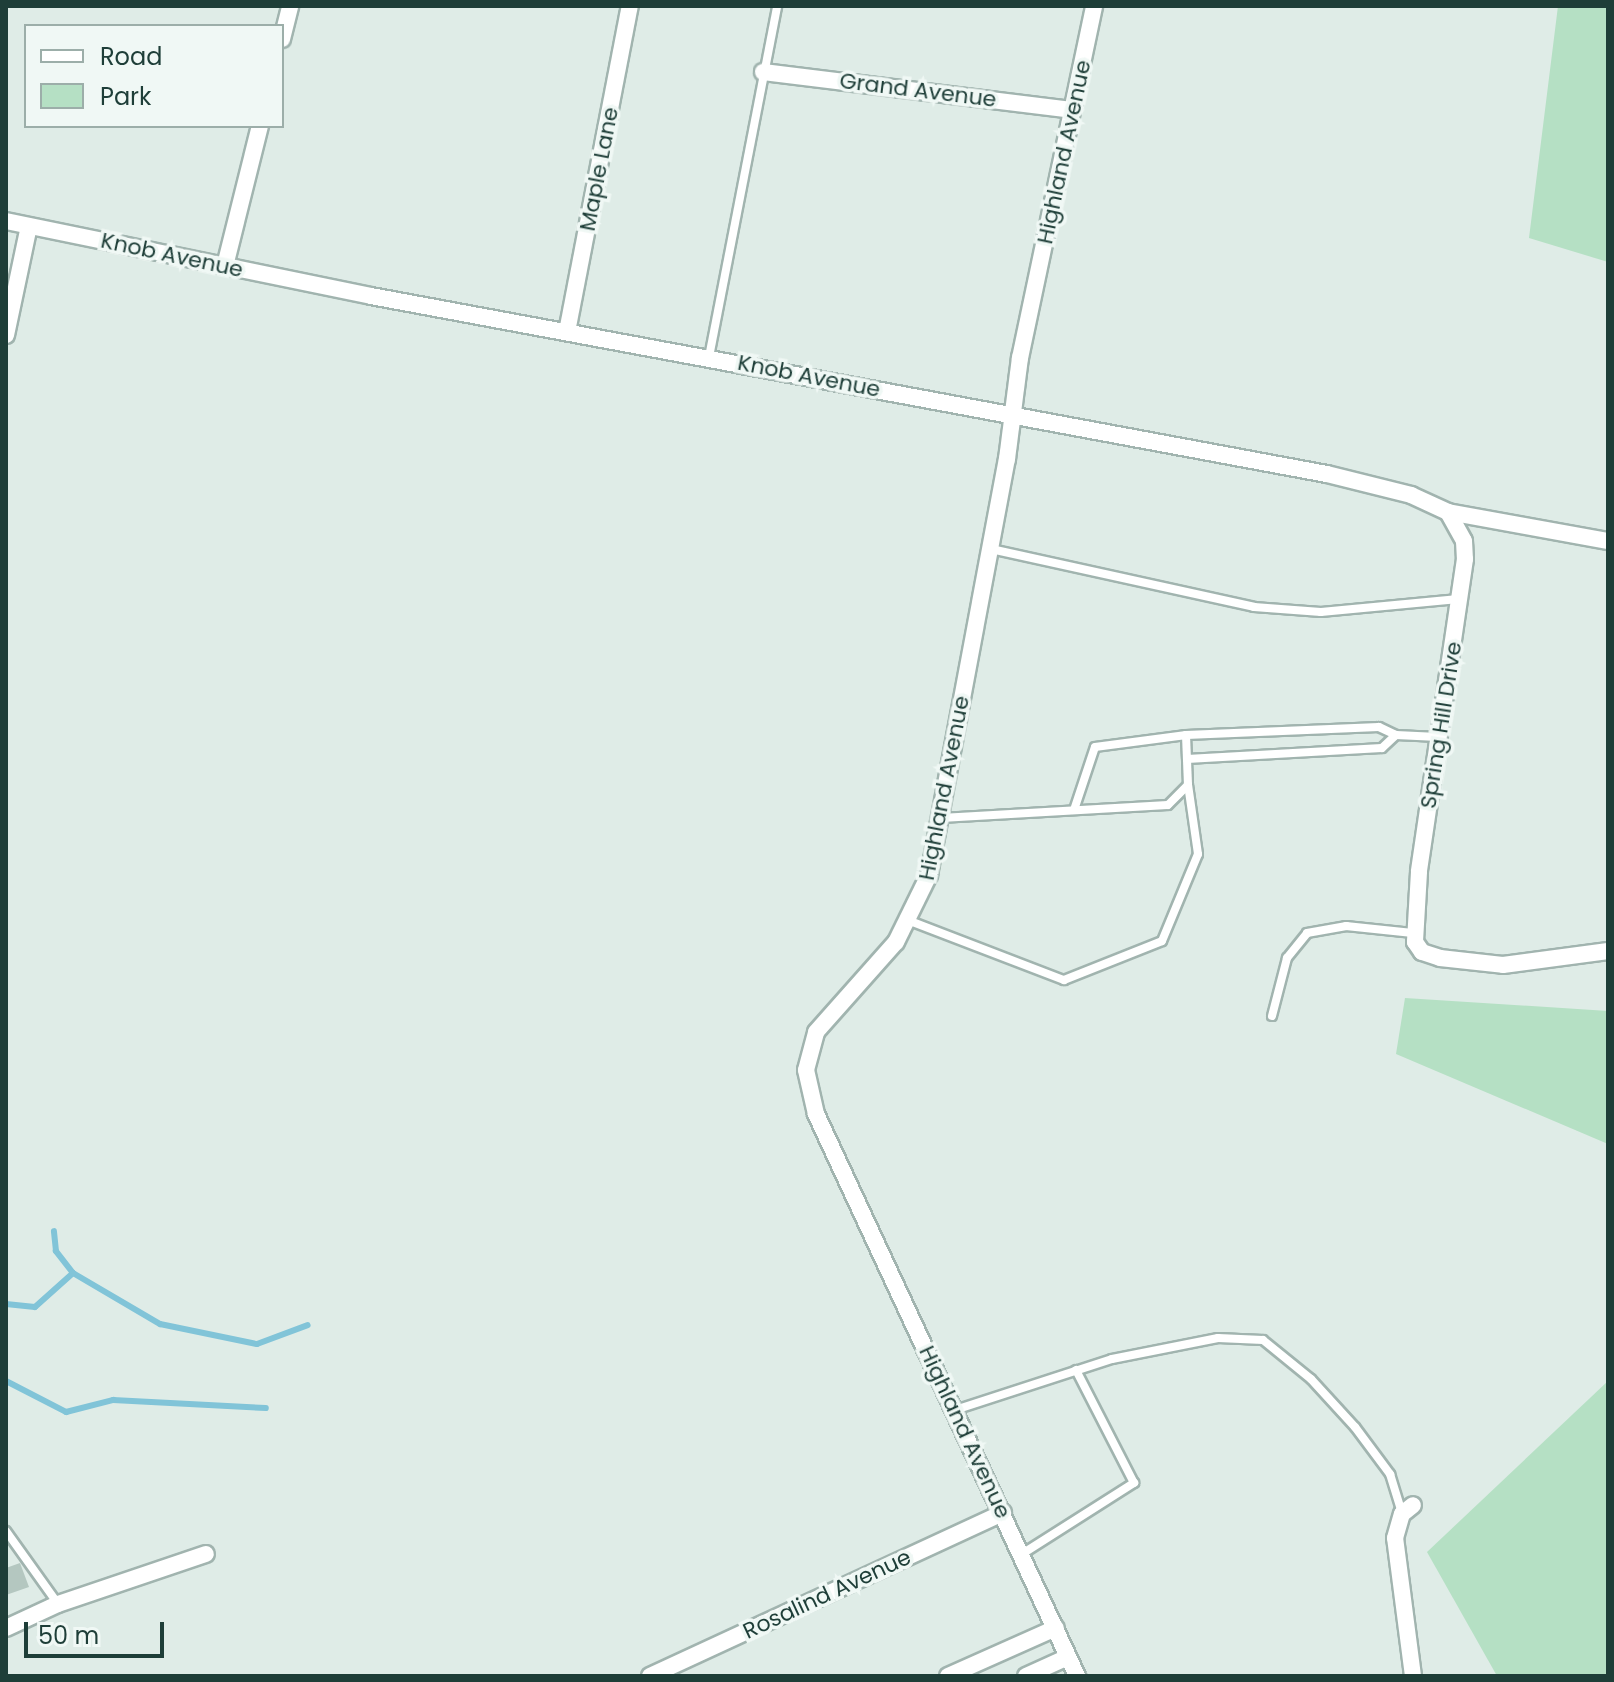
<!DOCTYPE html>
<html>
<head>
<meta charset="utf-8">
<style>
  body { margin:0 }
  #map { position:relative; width:1614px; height:1682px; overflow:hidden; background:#dfece7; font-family:Poppins,sans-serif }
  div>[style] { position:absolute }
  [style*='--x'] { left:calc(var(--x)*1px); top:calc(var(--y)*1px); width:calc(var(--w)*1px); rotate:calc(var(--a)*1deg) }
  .green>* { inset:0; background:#b5e0c4 }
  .stream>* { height:6px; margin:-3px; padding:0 3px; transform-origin:3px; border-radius:3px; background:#81c4d8 }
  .building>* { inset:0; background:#b4c7c0 }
  .roads { filter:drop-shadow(2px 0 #a1b4af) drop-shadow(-2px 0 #a1b4af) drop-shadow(0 2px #a1b4af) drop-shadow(0 -2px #a1b4af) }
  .lane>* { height:8px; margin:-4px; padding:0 4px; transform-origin:4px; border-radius:4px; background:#fff }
  .street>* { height:16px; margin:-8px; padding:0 8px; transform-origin:8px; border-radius:8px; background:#fff }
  span { translate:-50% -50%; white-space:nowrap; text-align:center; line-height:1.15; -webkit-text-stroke:7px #f0f8f5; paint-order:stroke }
  .street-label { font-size:22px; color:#1e3e38 }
  .frame { position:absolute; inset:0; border:8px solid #1e3e38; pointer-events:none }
  .legend { position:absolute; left:24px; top:24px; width:260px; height:104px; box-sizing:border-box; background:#f0f8f5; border:2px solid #9caea9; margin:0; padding:10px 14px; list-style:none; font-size:24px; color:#1e3e38 }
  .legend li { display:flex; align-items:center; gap:16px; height:40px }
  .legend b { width:40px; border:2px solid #9caea9 }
  .scale { position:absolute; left:24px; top:1622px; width:140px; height:36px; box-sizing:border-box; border:4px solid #1e3e38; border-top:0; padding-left:10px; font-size:24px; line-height:28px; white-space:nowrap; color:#1e3e38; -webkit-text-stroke:6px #f0f8f5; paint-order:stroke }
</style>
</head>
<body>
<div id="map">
  <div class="green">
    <div style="clip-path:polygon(1558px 6px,1608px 6px,1608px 262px,1529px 238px)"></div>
    <div style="clip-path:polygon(1405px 998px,1608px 1011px,1608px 1144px,1396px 1054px)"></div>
    <div style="clip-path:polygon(1608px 1381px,1608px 1676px,1497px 1676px,1427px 1552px)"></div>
  </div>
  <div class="stream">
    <div style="--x:73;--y:1273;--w:101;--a:30.4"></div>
    <div style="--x:160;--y:1324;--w:99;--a:11.7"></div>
    <div style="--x:257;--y:1344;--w:54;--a:-20.4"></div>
    <div style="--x:6;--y:1304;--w:29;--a:6"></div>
    <div style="--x:35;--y:1307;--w:51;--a:-41.8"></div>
    <div style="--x:73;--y:1273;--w:28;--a:-128"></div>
    <div style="--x:56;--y:1251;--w:20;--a:-96"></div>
    <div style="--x:6;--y:1381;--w:68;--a:27.3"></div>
    <div style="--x:66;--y:1412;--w:49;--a:-14.3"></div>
    <div style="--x:113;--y:1400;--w:153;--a:3"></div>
  </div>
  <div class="building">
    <div style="clip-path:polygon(20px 1563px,29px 1587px,6px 1595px,6px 1568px)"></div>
  </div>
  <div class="roads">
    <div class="lane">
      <div style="--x:709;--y:357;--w:358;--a:-79"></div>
      <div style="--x:991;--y:549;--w:269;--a:12.4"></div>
      <div style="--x:1254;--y:607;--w:67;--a:4.3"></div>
      <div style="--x:1321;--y:612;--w:138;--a:-5.4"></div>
      <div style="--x:1187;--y:759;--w:195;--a:-3.2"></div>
      <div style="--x:1382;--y:748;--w:19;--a:-43"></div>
      <div style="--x:1074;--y:810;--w:66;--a:-71.6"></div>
      <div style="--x:1095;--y:747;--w:92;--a:-7.5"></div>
      <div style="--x:1186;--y:735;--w:193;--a:-2.4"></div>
      <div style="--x:1379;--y:727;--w:19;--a:25"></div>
      <div style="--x:1396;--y:735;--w:42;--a:2.7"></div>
      <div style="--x:941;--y:818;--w:227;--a:-3.3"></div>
      <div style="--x:1168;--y:805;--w:28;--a:-45"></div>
      <div style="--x:1188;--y:785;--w:50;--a:-92.3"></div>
      <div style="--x:910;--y:921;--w:165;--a:21"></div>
      <div style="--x:1064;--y:980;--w:105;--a:-21.7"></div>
      <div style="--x:1162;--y:941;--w:94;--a:-67.5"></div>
      <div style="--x:1198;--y:854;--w:70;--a:-98.2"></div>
      <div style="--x:1272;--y:1016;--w:60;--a:-75.5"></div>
      <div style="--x:1287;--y:958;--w:32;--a:-51"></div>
      <div style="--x:1307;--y:933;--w:40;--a:-10"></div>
      <div style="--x:1346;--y:926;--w:67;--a:6"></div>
      <div style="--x:955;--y:1410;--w:165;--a:-18"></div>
      <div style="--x:1112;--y:1359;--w:108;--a:-11.2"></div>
      <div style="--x:1218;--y:1338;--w:45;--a:2.5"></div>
      <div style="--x:1263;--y:1340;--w:62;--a:39.1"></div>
      <div style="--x:1311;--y:1379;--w:65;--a:47.5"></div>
      <div style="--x:1355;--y:1427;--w:59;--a:53.3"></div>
      <div style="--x:1390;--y:1474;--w:41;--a:72.9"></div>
      <div style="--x:6;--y:1531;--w:90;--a:54.5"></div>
      <div style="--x:1022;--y:1554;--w:133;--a:-32.4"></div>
      <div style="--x:1134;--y:1483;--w:127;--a:-117.2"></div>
    </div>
    <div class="street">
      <div style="--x:282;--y:39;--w:34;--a:-76"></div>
      <div style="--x:763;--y:72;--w:311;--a:7"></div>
      <div style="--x:6;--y:221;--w:373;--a:11.6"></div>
      <div style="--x:371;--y:296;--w:972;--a:10.55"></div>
      <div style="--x:1327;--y:474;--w:87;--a:14"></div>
      <div style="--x:1411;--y:495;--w:41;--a:24.7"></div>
      <div style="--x:1448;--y:512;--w:163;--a:10.3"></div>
      <div style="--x:225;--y:266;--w:144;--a:-76"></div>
      <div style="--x:567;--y:332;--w:332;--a:-79.1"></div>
      <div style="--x:6;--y:335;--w:111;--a:-78.1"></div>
      <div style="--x:1448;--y:512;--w:33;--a:61"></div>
      <div style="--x:1464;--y:541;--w:18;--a:87"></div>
      <div style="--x:1465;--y:559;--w:316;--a:98.4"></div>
      <div style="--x:1419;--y:872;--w:70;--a:93.3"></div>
      <div style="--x:1415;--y:942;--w:12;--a:55"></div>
      <div style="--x:1422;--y:952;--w:19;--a:18"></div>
      <div style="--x:1440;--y:958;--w:63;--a:6.3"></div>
      <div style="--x:1503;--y:965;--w:106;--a:-7.6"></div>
      <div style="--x:6;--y:1628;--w:57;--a:-24.8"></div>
      <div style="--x:58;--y:1604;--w:156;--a:-18.7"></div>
      <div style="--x:650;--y:1676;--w:389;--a:-24.8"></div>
      <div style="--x:948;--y:1676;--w:118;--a:-24"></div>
      <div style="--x:1026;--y:1676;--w:46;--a:-24.3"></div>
      <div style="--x:1077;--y:1676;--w:620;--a:-114.91"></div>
      <div style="--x:816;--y:1114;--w:45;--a:-102.8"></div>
      <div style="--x:806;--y:1070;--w:39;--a:-75"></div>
      <div style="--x:816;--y:1032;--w:120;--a:-48.4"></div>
      <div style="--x:896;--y:942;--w:75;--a:-63.8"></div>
      <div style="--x:929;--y:875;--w:423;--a:-79.4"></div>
      <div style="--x:1007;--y:459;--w:102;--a:-82.7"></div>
      <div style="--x:1020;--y:358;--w:360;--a:-78.1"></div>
      <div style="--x:1413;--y:1676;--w:139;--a:-97.4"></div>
      <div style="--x:1395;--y:1538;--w:25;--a:-74"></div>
      <div style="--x:1402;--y:1514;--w:14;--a:-39"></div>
    </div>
  </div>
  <div class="street-label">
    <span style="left:918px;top:90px;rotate:7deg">Grand Avenue</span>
    <span style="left:1064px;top:152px;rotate:-78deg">Highland Avenue</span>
    <span style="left:599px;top:169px;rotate:-79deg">Maple Lane</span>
    <span style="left:172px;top:255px;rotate:12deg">Knob Avenue</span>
    <span style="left:809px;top:376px;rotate:11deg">Knob Avenue</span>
    <span style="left:1441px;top:725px;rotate:-81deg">Spring Hill Drive</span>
    <span style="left:944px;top:788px;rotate:-79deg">Highland Avenue</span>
    <span style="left:965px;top:1432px;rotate:65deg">Highland Avenue</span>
    <span style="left:827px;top:1594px;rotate:-25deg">Rosalind Avenue</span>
  </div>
  <div class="frame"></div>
  <ul class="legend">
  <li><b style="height:10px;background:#fff"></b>Road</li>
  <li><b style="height:22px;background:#b5e0c4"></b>Park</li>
  </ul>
  <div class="scale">50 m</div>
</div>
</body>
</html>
